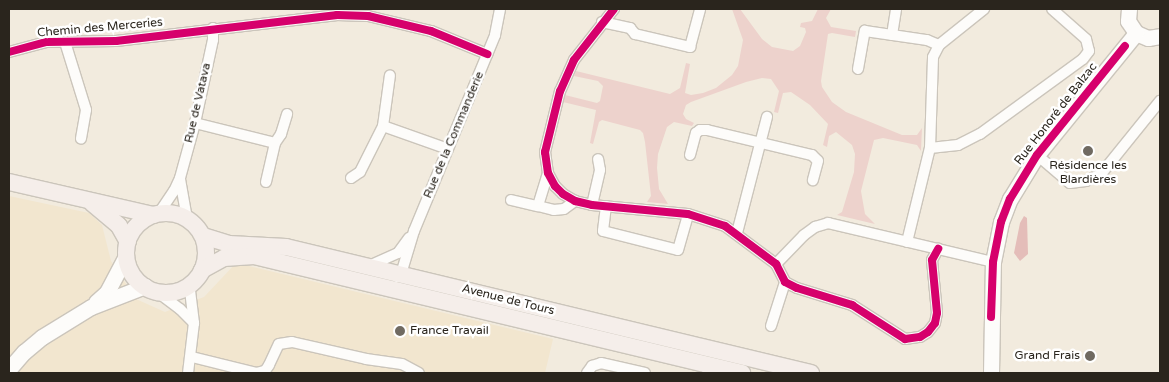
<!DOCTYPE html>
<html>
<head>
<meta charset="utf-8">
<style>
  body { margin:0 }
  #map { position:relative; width:1169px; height:382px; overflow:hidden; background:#f2ebde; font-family:"Varela Round",sans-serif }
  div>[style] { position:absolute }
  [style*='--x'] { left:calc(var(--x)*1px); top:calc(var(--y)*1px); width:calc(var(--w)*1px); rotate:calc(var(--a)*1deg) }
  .built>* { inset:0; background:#f2e6cf }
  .green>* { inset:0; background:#edd2cc }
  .forest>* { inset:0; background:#e4bdb9 }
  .roads { filter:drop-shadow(1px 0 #cbc5bb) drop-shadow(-1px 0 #cbc5bb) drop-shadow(0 1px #cbc5bb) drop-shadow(0 -1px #cbc5bb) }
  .street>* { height:10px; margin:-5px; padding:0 5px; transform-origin:5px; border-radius:5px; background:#fdfcfa }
  .secondary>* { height:15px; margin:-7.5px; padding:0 7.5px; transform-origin:7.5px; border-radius:7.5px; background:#fdfcfa }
  .primary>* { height:16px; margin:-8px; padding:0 8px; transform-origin:8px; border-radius:8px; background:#f5eeea }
  .primary>.ring { margin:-8px; padding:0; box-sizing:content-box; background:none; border:16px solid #f5eeea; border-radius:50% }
  .cycleway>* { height:8px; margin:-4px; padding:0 4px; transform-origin:4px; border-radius:4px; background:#d6006c }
  .dots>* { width:14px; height:14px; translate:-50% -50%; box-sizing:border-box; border:2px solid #fff; border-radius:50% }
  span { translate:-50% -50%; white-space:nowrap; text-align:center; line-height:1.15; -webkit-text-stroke:5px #fff; paint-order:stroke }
  .street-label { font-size:12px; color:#2a251d }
  .poi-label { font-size:12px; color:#2a251d }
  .left { translate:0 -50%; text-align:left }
  .right { translate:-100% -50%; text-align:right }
  .frame { position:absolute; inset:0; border:10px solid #2a251d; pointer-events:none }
</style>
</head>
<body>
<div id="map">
  <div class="built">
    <div style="clip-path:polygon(9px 196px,89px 213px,102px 225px,111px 261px,136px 299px,165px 312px,204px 297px,236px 263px,553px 339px,545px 373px,9px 373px)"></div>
  </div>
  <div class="green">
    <div style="clip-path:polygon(732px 9px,740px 9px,762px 39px,772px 47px,793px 51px,800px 46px,806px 32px,805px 28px,800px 27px,801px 23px,812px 21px,818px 9px,831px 9px,826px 18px,831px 27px,856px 31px,855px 37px,832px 33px,828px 34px,821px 81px,822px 87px,832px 102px,846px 112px,902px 135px,917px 135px,922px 128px,921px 151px,917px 145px,883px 138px,874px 140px,861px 191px,865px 214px,875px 224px,837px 215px,842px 212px,854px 172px,855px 154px,852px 145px,836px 132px,829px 136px,827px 147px,823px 145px,828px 124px,810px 105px,791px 92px,783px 93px,778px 113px,774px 112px,779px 91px,771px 79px,762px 78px,746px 82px,691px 102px,686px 105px,683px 114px,686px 119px,694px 123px,692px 126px,674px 122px,667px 127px,658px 154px,657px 168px,659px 189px,668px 204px,647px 202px,651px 196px,645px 142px,643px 133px,640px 130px,602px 120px,599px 122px,593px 144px,590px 143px,596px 110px,563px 102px,565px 95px,597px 103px,600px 101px,603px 86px,598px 81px,574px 76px,576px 71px,670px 94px,680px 88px,686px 63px,690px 64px,685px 93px,691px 95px,703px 93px,716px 88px,732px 75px,738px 66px,743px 40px)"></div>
  </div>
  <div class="forest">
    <div style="clip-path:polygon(1024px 216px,1027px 218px,1028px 254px,1020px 261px,1014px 253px,1020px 223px)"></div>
  </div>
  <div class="roads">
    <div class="street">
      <div style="--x:614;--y:9;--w:65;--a:128.1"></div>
      <div style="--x:574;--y:60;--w:34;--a:114"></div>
      <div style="--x:560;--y:91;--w:63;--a:103.8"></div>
      <div style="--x:545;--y:152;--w:21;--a:82"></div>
      <div style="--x:548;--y:173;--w:15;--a:62"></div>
      <div style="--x:555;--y:186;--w:11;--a:45"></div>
      <div style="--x:563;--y:194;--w:14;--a:30"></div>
      <div style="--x:575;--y:201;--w:17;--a:13"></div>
      <div style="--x:592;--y:205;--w:96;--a:5.4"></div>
      <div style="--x:688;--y:214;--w:39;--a:18"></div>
      <div style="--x:725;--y:226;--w:64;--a:36.7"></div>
      <div style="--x:776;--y:264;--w:20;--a:63"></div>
      <div style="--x:785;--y:282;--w:13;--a:27"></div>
      <div style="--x:797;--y:288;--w:58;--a:17.2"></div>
      <div style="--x:852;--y:305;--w:63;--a:32.7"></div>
      <div style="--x:905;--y:339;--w:15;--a:-8"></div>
      <div style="--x:920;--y:337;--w:9;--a:-32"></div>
      <div style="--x:928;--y:332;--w:11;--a:-52"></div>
      <div style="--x:935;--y:323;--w:10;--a:-79"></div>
      <div style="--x:937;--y:313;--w:53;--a:-95.4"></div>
      <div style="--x:932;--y:260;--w:13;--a:-61"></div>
      <div style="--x:602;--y:22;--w:29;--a:12"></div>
      <div style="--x:630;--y:28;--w:8;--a:50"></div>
      <div style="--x:635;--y:34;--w:57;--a:13.3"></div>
      <div style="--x:690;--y:47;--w:39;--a:-75"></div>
      <div style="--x:892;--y:35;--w:26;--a:-81"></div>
      <div style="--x:65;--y:42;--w:71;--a:72.8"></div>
      <div style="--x:86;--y:110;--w:29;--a:100"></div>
      <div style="--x:9;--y:52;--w:38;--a:-15"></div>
      <div style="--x:46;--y:42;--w:70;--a:-0.8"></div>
      <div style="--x:116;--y:41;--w:223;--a:-6.7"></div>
      <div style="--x:337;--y:15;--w:31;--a:2"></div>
      <div style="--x:368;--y:16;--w:65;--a:13.4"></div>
      <div style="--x:431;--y:31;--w:61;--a:22.3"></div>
      <div style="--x:858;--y:69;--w:39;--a:-80"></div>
      <div style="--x:865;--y:31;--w:63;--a:8.3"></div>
      <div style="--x:927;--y:40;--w:13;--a:23"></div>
      <div style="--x:195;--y:123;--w:82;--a:14"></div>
      <div style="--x:383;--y:126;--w:69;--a:19.5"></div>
      <div style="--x:930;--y:148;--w:28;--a:-6"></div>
      <div style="--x:958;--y:145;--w:25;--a:-27"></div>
      <div style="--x:980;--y:134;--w:127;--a:-36.1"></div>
      <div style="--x:1083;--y:59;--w:10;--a:-53"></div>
      <div style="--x:1089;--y:51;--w:12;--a:-104"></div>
      <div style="--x:1086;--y:39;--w:45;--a:-138.6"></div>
      <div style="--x:690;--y:155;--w:23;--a:-75"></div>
      <div style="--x:696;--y:133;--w:5;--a:-37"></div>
      <div style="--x:700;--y:130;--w:7;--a:0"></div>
      <div style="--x:707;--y:130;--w:108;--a:13.4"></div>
      <div style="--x:812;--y:155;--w:8;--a:45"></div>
      <div style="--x:818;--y:161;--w:20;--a:105"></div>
      <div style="--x:1037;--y:155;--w:43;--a:40.3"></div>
      <div style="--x:1070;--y:183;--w:16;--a:-7"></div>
      <div style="--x:1086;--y:181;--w:17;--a:-25"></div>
      <div style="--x:1101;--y:174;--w:94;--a:-51.1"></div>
      <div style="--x:548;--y:173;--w:34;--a:107"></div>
      <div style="--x:538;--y:206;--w:16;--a:14"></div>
      <div style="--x:554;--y:210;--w:10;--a:-6"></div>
      <div style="--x:564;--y:209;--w:14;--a:-36"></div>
      <div style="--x:351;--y:178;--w:11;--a:-34"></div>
      <div style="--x:360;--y:172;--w:51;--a:-63.4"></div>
      <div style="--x:383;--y:126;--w:51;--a:-82.2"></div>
      <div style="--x:180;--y:179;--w:40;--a:80"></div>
      <div style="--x:266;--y:182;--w:40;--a:-77"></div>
      <div style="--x:275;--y:143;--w:11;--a:-56"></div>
      <div style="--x:281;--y:134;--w:21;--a:-73"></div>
      <div style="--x:511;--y:200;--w:28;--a:13"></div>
      <div style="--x:592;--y:205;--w:36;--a:-77"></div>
      <div style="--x:600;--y:170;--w:11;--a:-100"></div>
      <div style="--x:606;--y:206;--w:25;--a:97"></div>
      <div style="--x:603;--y:231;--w:77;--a:14.2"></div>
      <div style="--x:678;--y:250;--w:37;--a:-74"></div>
      <div style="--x:159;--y:213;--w:27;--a:-56"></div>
      <div style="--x:174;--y:191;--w:14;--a:-65"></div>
      <div style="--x:180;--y:178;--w:57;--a:-74.7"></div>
      <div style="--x:195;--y:123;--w:85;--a:-77.8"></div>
      <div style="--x:213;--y:40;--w:12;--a:-90"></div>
      <div style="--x:737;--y:233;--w:120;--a:-75.5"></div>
      <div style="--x:907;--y:242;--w:97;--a:-76.3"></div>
      <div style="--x:930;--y:148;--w:91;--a:-88.1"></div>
      <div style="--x:933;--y:57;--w:13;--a:-63"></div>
      <div style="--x:939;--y:45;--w:58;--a:-38.7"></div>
      <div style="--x:776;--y:264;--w:40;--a:-46"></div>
      <div style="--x:804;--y:235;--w:14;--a:-36"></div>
      <div style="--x:815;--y:227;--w:14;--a:-17"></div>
      <div style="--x:828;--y:223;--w:170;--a:13.3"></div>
      <div style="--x:371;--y:265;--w:30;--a:-24"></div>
      <div style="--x:398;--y:253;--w:19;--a:-54"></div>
      <div style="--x:397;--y:277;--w:5;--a:-37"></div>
      <div style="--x:401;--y:274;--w:45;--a:-73.2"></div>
      <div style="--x:414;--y:231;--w:212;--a:-67.5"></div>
      <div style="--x:495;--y:35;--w:26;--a:-79"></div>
      <div style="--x:156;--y:291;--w:30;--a:37"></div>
      <div style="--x:180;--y:309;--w:20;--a:45"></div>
      <div style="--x:771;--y:326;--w:46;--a:-72.3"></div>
      <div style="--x:192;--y:357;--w:66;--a:14"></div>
      <div style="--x:256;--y:373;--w:9;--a:-13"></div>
      <div style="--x:265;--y:371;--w:7;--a:-56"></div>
      <div style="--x:269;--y:365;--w:23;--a:-65"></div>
      <div style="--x:279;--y:344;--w:13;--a:-9"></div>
      <div style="--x:292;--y:342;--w:76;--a:12.9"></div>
      <div style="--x:366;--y:359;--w:36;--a:8"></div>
      <div style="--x:402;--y:364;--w:19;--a:28"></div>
      <div style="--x:188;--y:373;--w:50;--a:-83.2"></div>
      <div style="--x:194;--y:323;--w:38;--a:-97"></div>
      <div style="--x:587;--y:373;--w:9;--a:-54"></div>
      <div style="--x:592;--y:366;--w:9;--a:-18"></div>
      <div style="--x:601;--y:363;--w:45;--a:12.8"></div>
    </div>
    <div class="secondary">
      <div style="--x:1129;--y:9;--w:12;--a:95"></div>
      <div style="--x:1128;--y:21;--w:14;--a:56"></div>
      <div style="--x:1136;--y:33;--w:13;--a:23"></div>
      <div style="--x:1148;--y:38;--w:12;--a:-9"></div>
      <div style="--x:96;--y:302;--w:15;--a:-42"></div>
      <div style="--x:107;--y:292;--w:41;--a:-62.2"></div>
      <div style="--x:9;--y:369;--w:23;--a:-49"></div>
      <div style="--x:24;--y:352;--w:23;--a:-40"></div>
      <div style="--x:42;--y:337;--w:57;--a:-31.5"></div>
      <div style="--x:91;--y:307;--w:58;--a:-21.3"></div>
      <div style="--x:991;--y:373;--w:111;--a:-89"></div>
      <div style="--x:993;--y:262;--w:41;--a:-78.7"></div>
      <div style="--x:1001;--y:222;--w:25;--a:-69"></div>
      <div style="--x:1010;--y:199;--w:52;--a:-58.5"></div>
      <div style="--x:1037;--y:155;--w:157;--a:-50.9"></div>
    </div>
    <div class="primary">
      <div style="--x:9;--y:182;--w:148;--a:12.9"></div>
      <div style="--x:92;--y:203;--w:35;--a:40"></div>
      <div style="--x:119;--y:226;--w:18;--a:61"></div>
      <div class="ring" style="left:126px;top:213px;width:64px;height:64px"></div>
      <div style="--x:203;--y:236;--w:27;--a:17"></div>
      <div style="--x:229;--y:244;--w:57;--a:3"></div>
      <div style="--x:286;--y:247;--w:540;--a:13.5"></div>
      <div style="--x:202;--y:270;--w:25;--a:-29"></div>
      <div style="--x:224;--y:258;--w:30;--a:-4"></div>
      <div style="--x:254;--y:256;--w:502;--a:13.48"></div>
    </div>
  </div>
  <div class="cycleway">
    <div style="--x:614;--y:9;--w:65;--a:128.1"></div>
    <div style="--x:574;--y:60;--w:34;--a:114"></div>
    <div style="--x:560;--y:91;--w:63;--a:103.8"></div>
    <div style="--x:545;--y:152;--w:21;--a:82"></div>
    <div style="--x:548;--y:173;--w:15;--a:62"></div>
    <div style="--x:555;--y:186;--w:11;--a:45"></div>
    <div style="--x:563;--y:194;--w:14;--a:30"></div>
    <div style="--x:575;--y:201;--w:17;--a:13"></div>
    <div style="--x:592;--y:205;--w:96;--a:5.4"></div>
    <div style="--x:688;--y:214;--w:39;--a:18"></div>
    <div style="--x:725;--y:226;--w:64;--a:36.7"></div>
    <div style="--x:776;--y:264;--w:20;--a:63"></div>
    <div style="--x:785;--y:282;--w:13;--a:27"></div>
    <div style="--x:797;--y:288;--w:58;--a:17.2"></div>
    <div style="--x:852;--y:305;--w:63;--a:32.7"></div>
    <div style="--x:905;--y:339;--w:15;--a:-8"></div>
    <div style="--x:920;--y:337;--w:9;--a:-32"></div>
    <div style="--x:928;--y:332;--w:11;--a:-52"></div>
    <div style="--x:935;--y:323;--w:10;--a:-79"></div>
    <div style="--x:937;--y:313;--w:53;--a:-95.4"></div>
    <div style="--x:932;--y:260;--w:13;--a:-61"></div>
    <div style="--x:9;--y:52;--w:38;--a:-15"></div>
    <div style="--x:46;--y:42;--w:70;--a:-0.8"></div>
    <div style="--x:116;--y:41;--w:223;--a:-6.7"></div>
    <div style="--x:337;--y:15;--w:31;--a:2"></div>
    <div style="--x:368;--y:16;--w:65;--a:13.4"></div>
    <div style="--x:431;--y:31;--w:61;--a:22.3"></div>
    <div style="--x:991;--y:317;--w:55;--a:-87.9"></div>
    <div style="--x:993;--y:262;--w:41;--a:-78.7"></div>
    <div style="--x:1001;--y:222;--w:25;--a:-69"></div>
    <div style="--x:1010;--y:199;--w:52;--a:-58.5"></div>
    <div style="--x:1037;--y:155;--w:140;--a:-51.1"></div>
  </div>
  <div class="dots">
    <div style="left:1088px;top:151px;background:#706a61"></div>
    <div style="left:400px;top:331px;background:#706a61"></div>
    <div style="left:1090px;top:356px;background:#706a61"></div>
  </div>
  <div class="street-label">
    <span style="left:100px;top:28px;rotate:-5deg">Chemin des Merceries</span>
    <span style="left:198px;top:103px;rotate:-77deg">Rue de Vatava</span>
    <span style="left:1056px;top:114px;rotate:-52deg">Rue Honoré de Balzac</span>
    <span style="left:454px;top:135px;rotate:-67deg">Rue de la Commanderie</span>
    <span style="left:508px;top:300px;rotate:14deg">Avenue de Tours</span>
  </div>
  <div class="poi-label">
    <span style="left:1088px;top:173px">Résidence les<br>Blardières</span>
    <span class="left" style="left:410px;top:331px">France Travail</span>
    <span class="right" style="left:1080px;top:356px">Grand Frais</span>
  </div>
  <div class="frame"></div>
</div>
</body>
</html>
